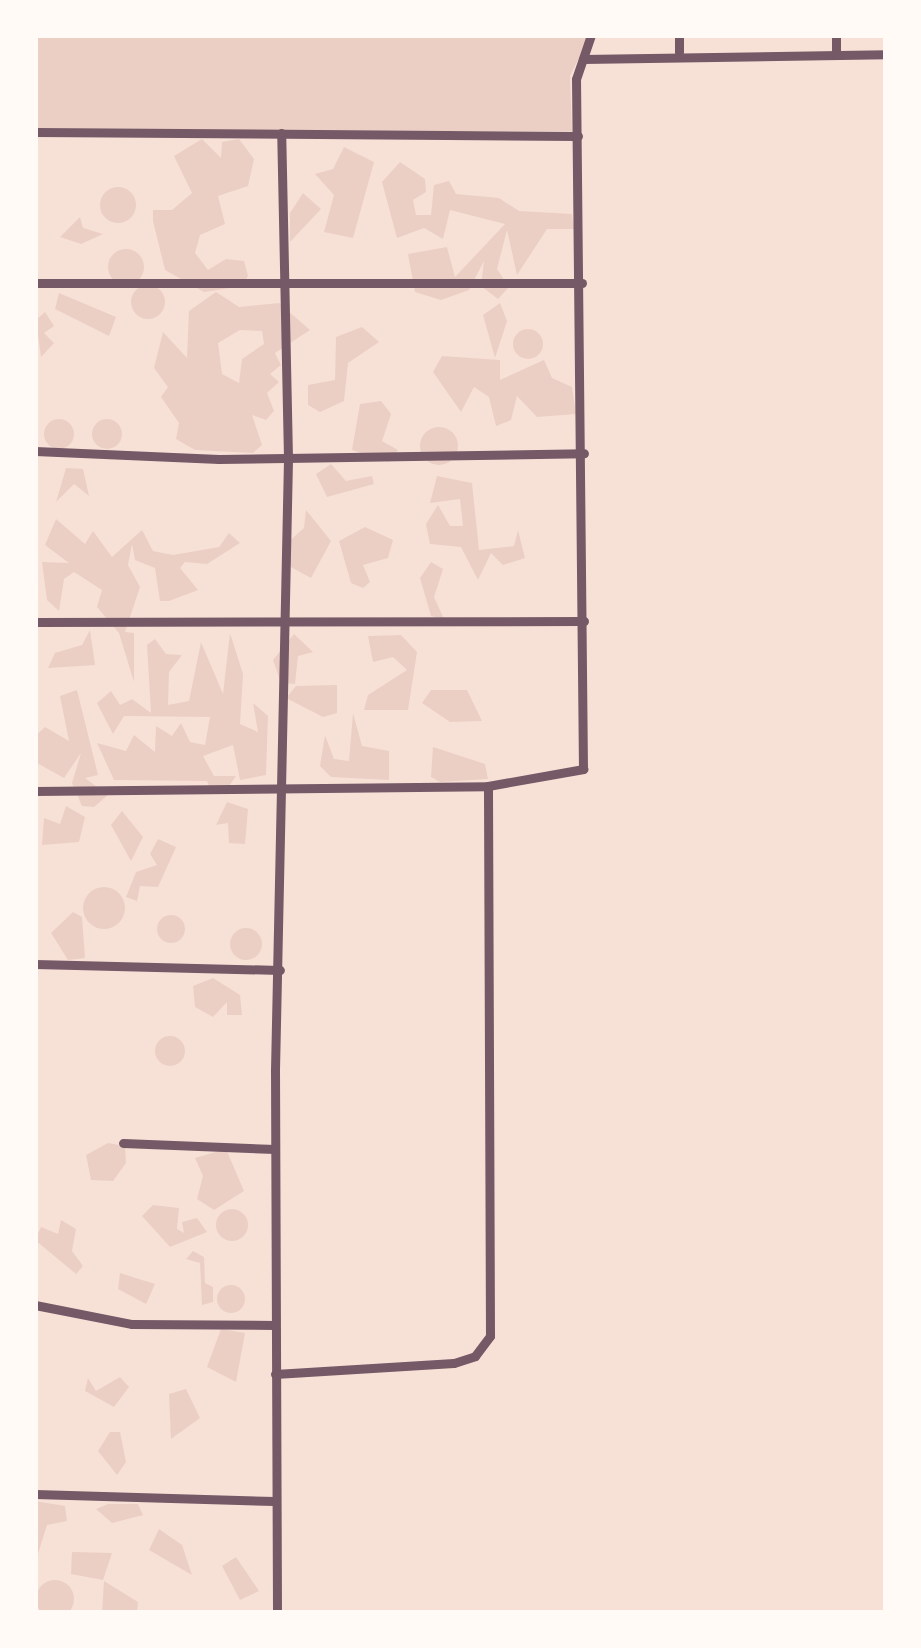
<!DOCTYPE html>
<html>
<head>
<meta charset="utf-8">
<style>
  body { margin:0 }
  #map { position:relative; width:921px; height:1648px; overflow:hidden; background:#f7e1d7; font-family:"Nunito Sans",sans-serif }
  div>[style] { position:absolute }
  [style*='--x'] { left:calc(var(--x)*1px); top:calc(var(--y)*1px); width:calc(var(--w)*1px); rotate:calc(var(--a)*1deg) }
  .green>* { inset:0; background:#ebcfc5 }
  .round { border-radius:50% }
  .minor>* { height:9px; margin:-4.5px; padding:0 4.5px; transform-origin:4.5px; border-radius:4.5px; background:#755966 }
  span { translate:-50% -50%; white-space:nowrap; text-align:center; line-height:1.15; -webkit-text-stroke:9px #fffaf5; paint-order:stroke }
  .frame { position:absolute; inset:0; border:38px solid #fffaf5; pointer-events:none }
</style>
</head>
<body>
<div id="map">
  <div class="green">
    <div style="clip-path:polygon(35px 35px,590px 35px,570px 76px,572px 131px,35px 131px)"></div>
    <div style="clip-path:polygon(202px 139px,221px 158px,222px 142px,239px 139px,254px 159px,248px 186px,218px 196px,225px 224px,200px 235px,195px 253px,208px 270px,226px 259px,244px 261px,248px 276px,243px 286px,204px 292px,165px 270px,153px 221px,153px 210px,172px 210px,192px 193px,174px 156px)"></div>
    <div style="clip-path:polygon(344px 147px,374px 162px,353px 238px,324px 232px,334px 195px,315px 174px,333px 169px)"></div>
    <div style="clip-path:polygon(400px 162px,425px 179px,426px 192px,413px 200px,416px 215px,431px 215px,434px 185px,449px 181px,456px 194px,499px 198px,519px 211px,572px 214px,574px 229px,547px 229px,517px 275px,507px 230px,497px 269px,509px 287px,498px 299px,481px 286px,484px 261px,469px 290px,441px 300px,415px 292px,408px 254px,447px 247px,455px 277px,505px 224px,450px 210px,443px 239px,424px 228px,397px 238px,382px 182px)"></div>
    <div class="round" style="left:100px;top:187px;width:36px;height:36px"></div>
    <div style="clip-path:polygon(303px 193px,321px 209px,290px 242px,290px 213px)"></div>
    <div style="clip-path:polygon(80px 217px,83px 228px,103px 234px,81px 244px,60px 237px)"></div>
    <div class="round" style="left:108px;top:249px;width:36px;height:36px"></div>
    <div class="round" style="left:131px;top:285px;width:34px;height:34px"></div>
    <div style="clip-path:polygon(evenodd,216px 292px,239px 307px,279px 303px,310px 330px,275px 353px,281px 365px,270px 374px,279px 382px,267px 393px,274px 411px,266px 420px,252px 415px,262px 445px,253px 453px,195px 450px,176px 439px,179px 423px,161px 397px,168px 387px,154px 368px,163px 332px,187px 358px,189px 311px,216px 292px,240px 330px,262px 331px,264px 344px,242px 359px,239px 383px,222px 374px,218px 343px,240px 330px)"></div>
    <div style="clip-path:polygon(59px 293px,116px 317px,109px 336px,55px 309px)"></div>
    <div style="clip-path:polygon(500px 303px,507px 321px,495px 358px,483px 315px)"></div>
    <div style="clip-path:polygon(45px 312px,54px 326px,44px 333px,54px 343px,41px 357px,36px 320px)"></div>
    <div style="clip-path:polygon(362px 327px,379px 342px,348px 363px,344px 401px,320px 412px,308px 405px,308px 385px,335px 380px,336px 337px)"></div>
    <div class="round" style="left:513px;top:329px;width:30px;height:30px"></div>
    <div style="clip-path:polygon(442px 356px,500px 360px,500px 380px,544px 360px,552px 378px,572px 387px,576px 414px,537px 417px,517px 396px,511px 420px,496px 426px,489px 397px,474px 387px,461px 412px,433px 372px)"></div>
    <div style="clip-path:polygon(381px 401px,391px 414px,382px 441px,398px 450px,389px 462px,352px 450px,360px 404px)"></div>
    <div class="round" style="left:92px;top:419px;width:30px;height:30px"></div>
    <div class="round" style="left:44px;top:419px;width:30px;height:30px"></div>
    <div class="round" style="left:420px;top:427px;width:38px;height:38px"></div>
    <div style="clip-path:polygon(331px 464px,346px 481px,372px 476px,374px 484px,327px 497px,316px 474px)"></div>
    <div style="clip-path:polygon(66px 468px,83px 469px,89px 496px,74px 484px,56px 502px)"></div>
    <div style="clip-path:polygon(437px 476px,472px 483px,479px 550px,514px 546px,518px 530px,525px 558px,503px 565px,491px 553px,478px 580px,461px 547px,430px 544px,426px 524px,438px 505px,450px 526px,463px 526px,460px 499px,430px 503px)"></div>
    <div style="clip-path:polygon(306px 510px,331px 541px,311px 578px,287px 565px,287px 543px,304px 528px)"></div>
    <div style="clip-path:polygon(56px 519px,85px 544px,93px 531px,112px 557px,142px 530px,153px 551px,173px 555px,219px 547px,229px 533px,240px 543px,207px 564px,185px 562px,180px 568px,198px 590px,169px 601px,160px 601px,155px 568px,135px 560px,132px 544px,128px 565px,140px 587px,125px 632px,134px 633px,134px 682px,119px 633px,97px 607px,102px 590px,74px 572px,64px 579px,59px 611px,47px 600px,42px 562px,69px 563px,45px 545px)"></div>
    <div style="clip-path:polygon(365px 527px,393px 540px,388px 558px,363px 565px,370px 582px,363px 588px,351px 583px,339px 541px)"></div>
    <div style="clip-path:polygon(431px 562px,443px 569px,434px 597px,444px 619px,431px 616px,420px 578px)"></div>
    <div style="clip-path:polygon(90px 630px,95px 665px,48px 668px,55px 653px,82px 645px)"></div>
    <div style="clip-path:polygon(230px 633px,243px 674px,240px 724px,258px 732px,253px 703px,268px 716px,266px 775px,240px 780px,233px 745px,203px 756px,214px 776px,236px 776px,225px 792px,212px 793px,207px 781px,114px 780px,97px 743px,126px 751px,134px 735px,155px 752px,156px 726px,172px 736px,181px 723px,190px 742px,205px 745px,210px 717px,124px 716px,113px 734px,97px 703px,111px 691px,120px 705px,132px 699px,151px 713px,147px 645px,155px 639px,166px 654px,182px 655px,169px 672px,168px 705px,189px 701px,201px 642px,223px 694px)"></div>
    <div style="clip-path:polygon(294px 634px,313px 652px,298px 656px,295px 684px,281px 683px,273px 660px)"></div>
    <div style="clip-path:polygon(401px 635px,417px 652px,408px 710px,364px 710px,368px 695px,407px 670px,393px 657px,373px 662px,368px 636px)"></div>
    <div style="clip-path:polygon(337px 685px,337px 713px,323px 717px,286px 698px,296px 686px)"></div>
    <div style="clip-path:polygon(77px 690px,98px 775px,85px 778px,108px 795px,94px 807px,82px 806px,72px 783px,81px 753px,64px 778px,35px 762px,35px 736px,45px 727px,69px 741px,60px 696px)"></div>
    <div style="clip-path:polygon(431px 690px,467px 690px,482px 721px,450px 722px,422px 703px)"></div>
    <div style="clip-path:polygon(353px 713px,362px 746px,389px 751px,389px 780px,331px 777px,320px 766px,325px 735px,334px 759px,349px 761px)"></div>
    <div style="clip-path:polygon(433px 747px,485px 764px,488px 779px,440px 782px,431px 777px)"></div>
    <div style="clip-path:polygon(227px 802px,248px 809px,245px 844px,229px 843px,228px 823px,216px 825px)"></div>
    <div style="clip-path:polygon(66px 806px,85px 817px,79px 842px,42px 845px,44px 818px,60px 824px)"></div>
    <div style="clip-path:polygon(122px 811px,143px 837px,131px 861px,111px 825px)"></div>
    <div style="clip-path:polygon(158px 839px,176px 847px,158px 887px,140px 886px,137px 901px,126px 897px,136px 872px,157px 865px,150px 854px)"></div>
    <div class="round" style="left:83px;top:887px;width:42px;height:42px"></div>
    <div style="clip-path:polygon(73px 912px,82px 917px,85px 958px,68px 960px,51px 933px)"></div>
    <div class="round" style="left:157px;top:915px;width:28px;height:28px"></div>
    <div class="round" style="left:230px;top:928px;width:32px;height:32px"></div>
    <div style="clip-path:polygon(213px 978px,240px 995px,242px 1015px,227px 1015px,227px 1002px,213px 1017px,195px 1007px,193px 986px)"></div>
    <div class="round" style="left:155px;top:1036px;width:30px;height:30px"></div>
    <div style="clip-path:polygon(108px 1143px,125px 1146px,126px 1163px,113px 1181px,91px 1180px,86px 1155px)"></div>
    <div style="clip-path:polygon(226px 1149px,244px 1191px,214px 1210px,197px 1199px,203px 1176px,195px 1158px)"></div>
    <div style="clip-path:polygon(153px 1205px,179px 1208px,177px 1229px,184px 1233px,182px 1222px,197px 1218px,207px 1232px,170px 1247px,142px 1216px)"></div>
    <div class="round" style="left:216px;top:1209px;width:32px;height:32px"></div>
    <div style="clip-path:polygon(61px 1220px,76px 1229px,72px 1251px,83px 1266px,76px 1274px,35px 1240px,41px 1227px,58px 1234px)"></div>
    <div style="clip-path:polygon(193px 1251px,204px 1257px,205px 1283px,213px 1287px,213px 1302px,202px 1305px,200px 1263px,186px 1259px)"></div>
    <div style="clip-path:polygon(120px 1273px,155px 1284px,146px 1304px,118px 1289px)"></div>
    <div class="round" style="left:217px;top:1285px;width:28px;height:28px"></div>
    <div style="clip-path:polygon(221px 1329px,245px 1333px,236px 1382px,207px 1367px)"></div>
    <div style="clip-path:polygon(120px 1377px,129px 1387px,114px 1407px,85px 1391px,88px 1378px,96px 1391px)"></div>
    <div style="clip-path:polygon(186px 1389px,200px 1418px,171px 1439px,169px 1394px)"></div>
    <div style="clip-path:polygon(110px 1432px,120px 1432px,126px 1462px,117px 1475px,98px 1451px)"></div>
    <div style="clip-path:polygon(35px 1501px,65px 1506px,67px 1521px,47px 1525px,36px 1560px)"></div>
    <div style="clip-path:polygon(108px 1504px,138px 1504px,143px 1515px,112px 1523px,96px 1509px)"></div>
    <div style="clip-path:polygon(159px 1529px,182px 1545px,192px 1575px,149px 1550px)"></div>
    <div style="clip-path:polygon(72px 1552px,112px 1553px,103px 1580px,71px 1574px)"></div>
    <div style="clip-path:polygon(236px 1557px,259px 1591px,240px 1600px,222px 1566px)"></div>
    <div class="round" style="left:36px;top:1580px;width:38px;height:38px"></div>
    <div style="clip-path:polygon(104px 1581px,138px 1602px,137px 1613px,102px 1613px)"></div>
  </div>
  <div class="minor">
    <div style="--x:836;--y:35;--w:19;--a:90"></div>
    <div style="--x:679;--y:52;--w:17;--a:-90"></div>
    <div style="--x:583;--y:59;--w:303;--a:-0.9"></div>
    <div style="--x:35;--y:132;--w:543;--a:0.42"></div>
    <div style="--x:35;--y:283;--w:547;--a:0"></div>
    <div style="--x:35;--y:451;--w:184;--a:2.5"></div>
    <div style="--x:219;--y:459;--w:365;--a:-0.9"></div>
    <div style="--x:35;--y:622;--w:549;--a:-0.1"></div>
    <div style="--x:35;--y:791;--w:453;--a:-0.6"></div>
    <div style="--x:488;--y:786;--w:97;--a:-10.1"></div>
    <div style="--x:583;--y:769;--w:690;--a:-90.58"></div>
    <div style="--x:576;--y:79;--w:46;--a:-71.2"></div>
    <div style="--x:35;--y:964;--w:245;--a:1.4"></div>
    <div style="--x:123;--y:1143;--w:152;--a:2.3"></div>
    <div style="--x:35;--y:1305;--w:99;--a:11.1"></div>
    <div style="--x:132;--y:1324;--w:143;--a:0.4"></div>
    <div style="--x:275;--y:1374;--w:179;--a:-3.5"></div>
    <div style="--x:454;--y:1363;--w:22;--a:-18"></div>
    <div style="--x:475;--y:1356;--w:25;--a:-53"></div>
    <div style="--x:490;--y:1336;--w:550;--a:-90.21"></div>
    <div style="--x:35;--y:1494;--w:239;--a:1.7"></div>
    <div style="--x:277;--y:1613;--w:543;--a:-90.21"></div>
    <div style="--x:275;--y:1070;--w:612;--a:-88.78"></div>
    <div style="--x:288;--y:458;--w:325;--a:-91.2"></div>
  </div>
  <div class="frame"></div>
</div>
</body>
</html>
